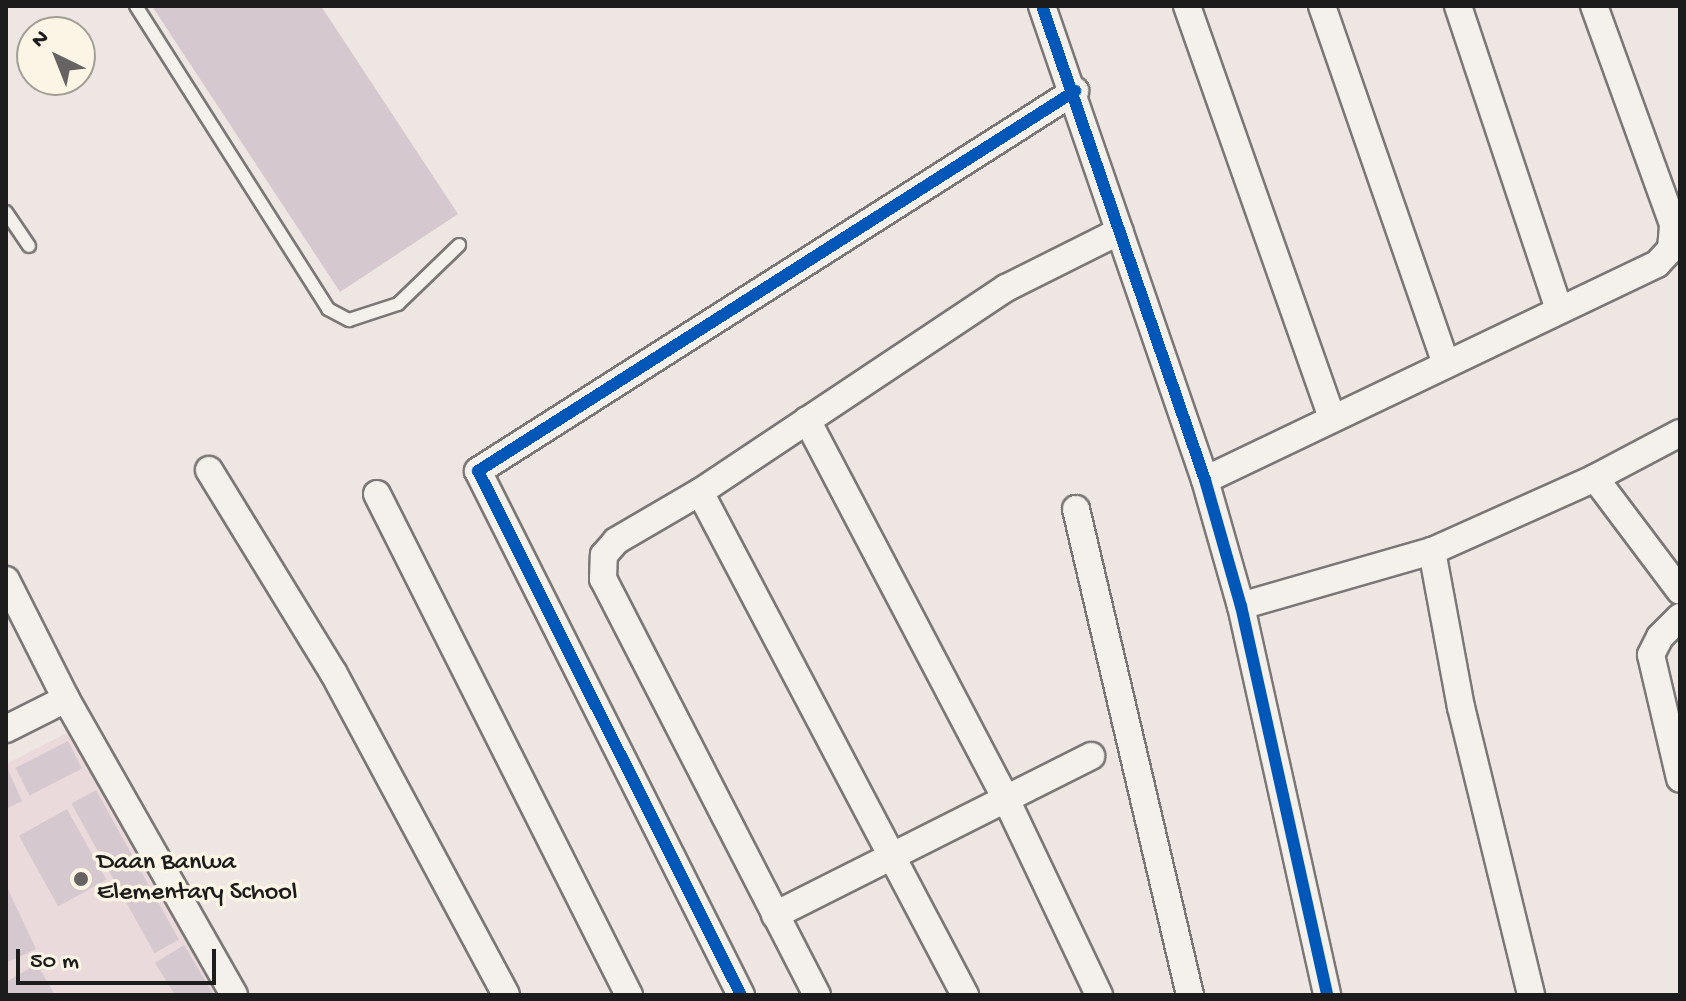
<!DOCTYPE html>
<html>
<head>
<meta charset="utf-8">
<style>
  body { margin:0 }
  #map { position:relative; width:1686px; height:1001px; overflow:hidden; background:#eee6e3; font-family:"Gochi Hand",sans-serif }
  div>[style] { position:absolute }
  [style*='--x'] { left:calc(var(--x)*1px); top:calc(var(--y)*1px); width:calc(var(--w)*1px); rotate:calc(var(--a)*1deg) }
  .built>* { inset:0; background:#ebdadc }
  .building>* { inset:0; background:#d5c8ce; transform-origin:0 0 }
  .roads { filter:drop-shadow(2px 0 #7a7776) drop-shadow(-2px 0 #7a7776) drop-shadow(0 2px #7a7776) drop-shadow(0 -2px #7a7776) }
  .lane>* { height:12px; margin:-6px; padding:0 6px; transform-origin:6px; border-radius:6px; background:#f4f0eb }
  .street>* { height:26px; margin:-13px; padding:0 13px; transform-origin:13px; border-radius:13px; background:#f4f0eb }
  .cycleway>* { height:12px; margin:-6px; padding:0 6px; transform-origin:6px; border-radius:6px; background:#0057b8 }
  .dots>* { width:22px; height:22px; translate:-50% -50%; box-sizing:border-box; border:4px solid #fcf5e5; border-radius:50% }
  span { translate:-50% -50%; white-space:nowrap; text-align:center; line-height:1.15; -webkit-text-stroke:7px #fcf5e5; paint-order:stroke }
  .poi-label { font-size:26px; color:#1c1c1c }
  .left { translate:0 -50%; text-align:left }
  .frame { position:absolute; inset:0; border:8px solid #1c1c1c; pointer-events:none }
  .north { position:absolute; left:16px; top:16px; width:80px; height:80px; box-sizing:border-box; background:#fcf5e5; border:2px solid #a29e95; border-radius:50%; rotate:317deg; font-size:22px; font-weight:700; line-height:32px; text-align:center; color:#1c1c1c }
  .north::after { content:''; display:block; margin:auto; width:28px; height:36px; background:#666362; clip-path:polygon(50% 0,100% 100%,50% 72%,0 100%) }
  .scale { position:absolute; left:16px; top:949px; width:200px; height:36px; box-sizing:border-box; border:4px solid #1c1c1c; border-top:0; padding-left:10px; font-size:24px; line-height:28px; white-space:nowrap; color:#1c1c1c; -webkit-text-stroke:6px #fcf5e5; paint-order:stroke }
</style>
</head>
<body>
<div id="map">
  <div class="built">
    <div style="clip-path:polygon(71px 731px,222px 995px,6px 995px,6px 764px)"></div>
  </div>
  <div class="building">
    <div style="clip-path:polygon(152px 6px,321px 6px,458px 214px,340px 292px)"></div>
    <div style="left:68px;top:741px;width:31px;height:59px;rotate:63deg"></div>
    <div style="clip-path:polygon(6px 765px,22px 801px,6px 809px)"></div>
    <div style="left:96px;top:790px;width:171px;height:28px;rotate:61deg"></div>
    <div style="left:67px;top:809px;width:81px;height:55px;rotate:61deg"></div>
    <div style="clip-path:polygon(6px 885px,36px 949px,6px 963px)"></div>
    <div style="clip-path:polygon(184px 945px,214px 995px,175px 995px,155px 963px)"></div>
    <div style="clip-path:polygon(37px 964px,55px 995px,6px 995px,6px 982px)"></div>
  </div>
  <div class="roads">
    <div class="lane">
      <div style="--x:136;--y:6;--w:359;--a:57.6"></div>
      <div style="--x:328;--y:309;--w:24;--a:28"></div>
      <div style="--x:349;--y:320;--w:52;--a:-18.1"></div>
      <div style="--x:398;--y:304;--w:85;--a:-44"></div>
      <div style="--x:6;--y:212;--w:41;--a:55.9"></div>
    </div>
    <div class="street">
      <div style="--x:1042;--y:6;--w:501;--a:71.02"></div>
      <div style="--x:1205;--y:480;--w:131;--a:74.1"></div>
      <div style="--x:1241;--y:606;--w:398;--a:77.5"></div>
      <div style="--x:1187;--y:6;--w:436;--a:70.6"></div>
      <div style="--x:1322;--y:6;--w:377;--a:70.9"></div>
      <div style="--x:1458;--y:6;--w:320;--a:71.6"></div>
      <div style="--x:807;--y:420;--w:428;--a:62.3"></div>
      <div style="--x:1006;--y:799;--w:217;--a:64.6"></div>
      <div style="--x:209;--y:470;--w:237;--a:58.5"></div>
      <div style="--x:333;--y:672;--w:366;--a:61.8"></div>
      <div style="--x:1595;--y:478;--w:141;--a:53"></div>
      <div style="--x:1205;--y:480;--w:501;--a:-25.54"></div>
      <div style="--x:1657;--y:264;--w:21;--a:-47"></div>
      <div style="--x:1671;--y:249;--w:25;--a:-85"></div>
      <div style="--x:1673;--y:224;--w:232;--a:-109.9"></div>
      <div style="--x:700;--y:492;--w:569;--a:62.22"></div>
      <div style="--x:377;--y:494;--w:561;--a:63.3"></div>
      <div style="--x:1076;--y:509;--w:499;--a:76.8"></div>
      <div style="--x:1432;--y:551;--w:159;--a:79.5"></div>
      <div style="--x:1461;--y:707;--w:296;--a:76.3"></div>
      <div style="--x:6;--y:580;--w:133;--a:63.2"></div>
      <div style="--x:66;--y:699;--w:340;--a:60.4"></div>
      <div style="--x:1241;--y:606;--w:199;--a:-16.1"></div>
      <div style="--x:1432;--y:551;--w:179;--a:-24.1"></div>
      <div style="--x:1595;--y:478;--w:96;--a:-27.9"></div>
      <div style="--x:1680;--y:617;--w:28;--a:135"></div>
      <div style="--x:1660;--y:637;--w:20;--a:117"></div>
      <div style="--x:1651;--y:655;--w:127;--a:76.8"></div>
      <div style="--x:6;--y:729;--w:67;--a:-26.6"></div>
      <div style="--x:775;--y:915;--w:354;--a:-26.7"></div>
      <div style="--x:741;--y:995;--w:586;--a:-116.65"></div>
      <div style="--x:478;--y:471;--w:708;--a:-32.48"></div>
      <div style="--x:817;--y:995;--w:468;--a:-117.2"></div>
      <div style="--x:603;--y:579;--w:24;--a:-88"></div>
      <div style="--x:604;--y:555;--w:18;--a:-49"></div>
      <div style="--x:616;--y:541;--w:97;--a:-30.3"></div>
      <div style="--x:700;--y:492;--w:368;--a:-33.7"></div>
      <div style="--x:1006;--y:288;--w:127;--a:-26.6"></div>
    </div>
  </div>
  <div class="cycleway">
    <div style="--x:1042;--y:6;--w:501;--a:71.02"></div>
    <div style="--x:1205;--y:480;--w:131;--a:74.1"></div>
    <div style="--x:1241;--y:606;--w:398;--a:77.5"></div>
    <div style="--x:741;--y:995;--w:586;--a:-116.65"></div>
    <div style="--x:478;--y:471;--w:708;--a:-32.48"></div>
  </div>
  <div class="dots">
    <div style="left:81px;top:879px;background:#666362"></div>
  </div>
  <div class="poi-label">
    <span class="left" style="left:97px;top:879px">Daan Banwa<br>Elementary School</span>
  </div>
  <div class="frame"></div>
  <div class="north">N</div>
  <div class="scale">50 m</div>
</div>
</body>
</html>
